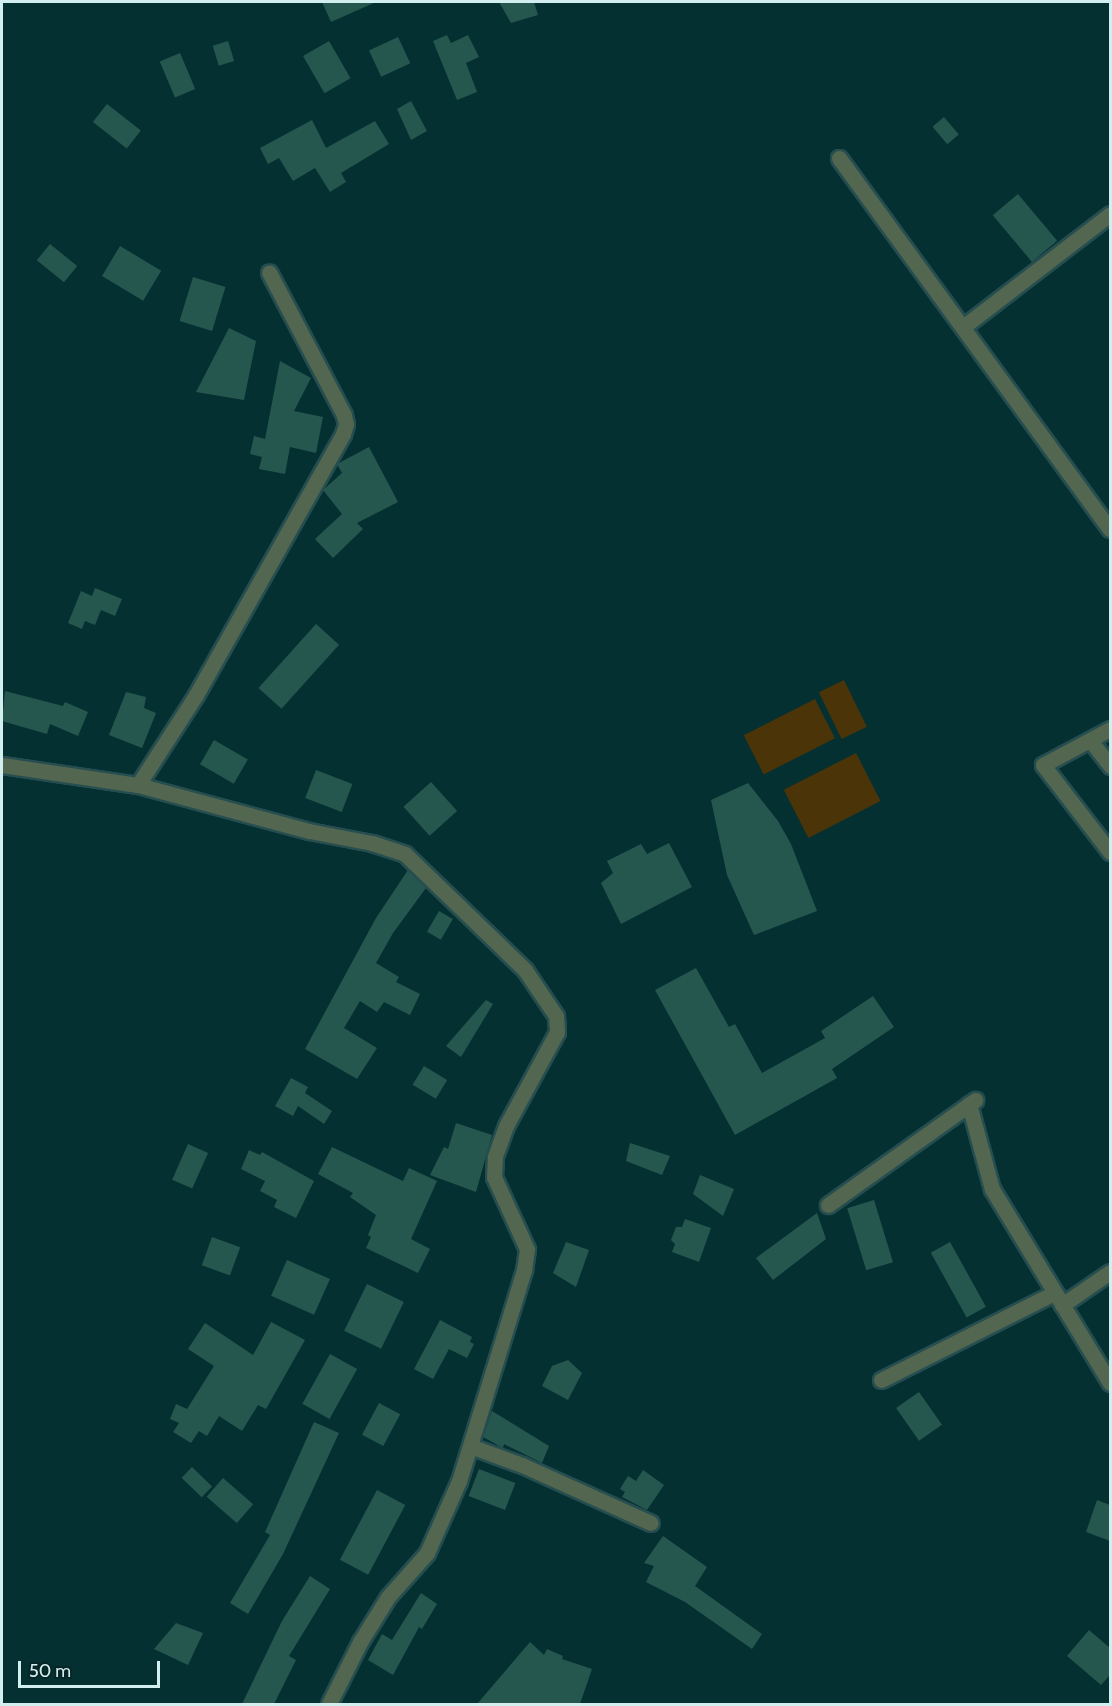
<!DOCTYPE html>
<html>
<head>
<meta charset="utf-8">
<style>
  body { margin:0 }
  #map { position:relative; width:1112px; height:1706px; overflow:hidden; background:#053032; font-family:Cabin,sans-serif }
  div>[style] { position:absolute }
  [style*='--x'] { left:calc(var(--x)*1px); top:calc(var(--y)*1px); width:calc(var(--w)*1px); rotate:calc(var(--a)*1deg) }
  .green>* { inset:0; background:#4b3407; transform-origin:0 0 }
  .building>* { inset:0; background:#25574e; transform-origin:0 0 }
  .roads { filter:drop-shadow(2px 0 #264e50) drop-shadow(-2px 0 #264e50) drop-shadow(0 2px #264e50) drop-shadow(0 -2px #264e50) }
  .minor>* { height:15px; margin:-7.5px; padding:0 7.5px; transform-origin:7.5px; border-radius:7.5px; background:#53664f }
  span { translate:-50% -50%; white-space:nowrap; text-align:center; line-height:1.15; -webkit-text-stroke:4.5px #082526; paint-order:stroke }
  .frame { position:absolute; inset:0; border:3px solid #d3eeef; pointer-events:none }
  .scale { position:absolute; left:18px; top:1661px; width:142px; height:27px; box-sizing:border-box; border:3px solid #d3eeef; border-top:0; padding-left:8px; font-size:18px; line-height:21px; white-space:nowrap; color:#d3eeef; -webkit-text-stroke:4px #082526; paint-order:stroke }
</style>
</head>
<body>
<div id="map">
  <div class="green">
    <div style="left:844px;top:680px;width:52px;height:28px;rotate:64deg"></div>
    <div style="left:815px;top:699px;width:44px;height:80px;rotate:63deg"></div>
    <div style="left:856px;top:753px;width:54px;height:81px;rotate:63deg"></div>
  </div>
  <div class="building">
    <div style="clip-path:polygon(322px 2px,376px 2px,331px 22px)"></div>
    <div style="clip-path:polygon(499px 2px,534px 2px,538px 15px,511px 23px)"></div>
    <div style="clip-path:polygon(447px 35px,451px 43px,468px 35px,479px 57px,466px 63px,477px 92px,457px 100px,433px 41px)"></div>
    <div style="left:398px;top:37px;width:29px;height:32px;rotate:65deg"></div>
    <div style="left:228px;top:41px;width:21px;height:16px;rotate:73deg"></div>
    <div style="left:329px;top:41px;width:43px;height:30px;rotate:60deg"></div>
    <div style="left:180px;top:53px;width:39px;height:22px;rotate:67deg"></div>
    <div style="clip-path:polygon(411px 101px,427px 131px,411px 140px,397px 109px)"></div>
    <div style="left:107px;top:104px;width:43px;height:23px;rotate:38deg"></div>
    <div style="left:944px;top:117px;width:23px;height:15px;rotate:50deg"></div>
    <div style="clip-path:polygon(312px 120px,326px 148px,375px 121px,389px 144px,341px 173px,346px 182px,330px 192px,315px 168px,293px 181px,279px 158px,268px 164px,260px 148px)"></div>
    <div style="left:1018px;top:194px;width:61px;height:33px;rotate:50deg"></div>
    <div style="left:50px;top:244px;width:35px;height:21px;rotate:39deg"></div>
    <div style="left:120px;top:246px;width:48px;height:35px;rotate:31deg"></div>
    <div style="left:193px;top:277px;width:34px;height:46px;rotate:17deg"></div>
    <div style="clip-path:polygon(229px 328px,256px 341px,244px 400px,196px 392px)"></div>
    <div style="clip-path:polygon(280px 361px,311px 378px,294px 411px,323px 417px,316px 453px,290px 447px,285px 474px,259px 469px,262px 457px,250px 454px,254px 436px,265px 439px)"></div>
    <div style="clip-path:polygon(369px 447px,398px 502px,357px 523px,363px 529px,333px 558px,315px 539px,342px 514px,323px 490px,342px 473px,337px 464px)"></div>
    <div style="clip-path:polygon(95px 588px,122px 599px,115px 616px,101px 610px,95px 625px,85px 621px,82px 629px,68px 623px,81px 591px,92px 596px)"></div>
    <div style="left:316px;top:624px;width:31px;height:86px;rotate:42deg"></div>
    <div style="clip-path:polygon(5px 691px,63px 706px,65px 702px,88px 712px,78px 736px,50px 724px,47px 734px,2px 721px)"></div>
    <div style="clip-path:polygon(126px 692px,146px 697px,144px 708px,156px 713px,142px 748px,109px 735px)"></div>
    <div style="left:214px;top:740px;width:39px;height:28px;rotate:30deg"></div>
    <div style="left:316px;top:770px;width:39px;height:30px;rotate:21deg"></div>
    <div style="left:431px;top:782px;width:39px;height:37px;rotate:48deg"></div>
    <div style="clip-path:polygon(748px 783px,778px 821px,791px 844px,817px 911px,754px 935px,727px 875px,711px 800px)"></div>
    <div style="clip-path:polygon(669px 843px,692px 887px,621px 924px,601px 883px,613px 873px,607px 861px,641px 844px,647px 854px)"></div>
    <div style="clip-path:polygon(408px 870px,426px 888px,393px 933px,376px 963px,399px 977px,396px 982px,420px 994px,410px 1015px,384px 1002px,377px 1012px,360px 1001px,344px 1028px,377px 1048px,357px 1079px,305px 1049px,376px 918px)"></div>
    <div style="left:439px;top:911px;width:16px;height:24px;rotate:30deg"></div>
    <div style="clip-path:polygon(696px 968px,729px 1027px,735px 1024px,762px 1073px,825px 1038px,821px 1031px,873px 996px,894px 1027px,832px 1069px,837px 1078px,735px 1135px,655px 990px)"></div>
    <div style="clip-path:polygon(486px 1000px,493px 1004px,461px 1057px,446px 1046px)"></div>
    <div style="left:424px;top:1066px;width:27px;height:22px;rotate:31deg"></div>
    <div style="clip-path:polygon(291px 1078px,308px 1087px,305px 1093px,332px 1111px,324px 1124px,298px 1106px,293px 1116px,275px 1106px)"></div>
    <div style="clip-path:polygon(456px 1123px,492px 1135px,476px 1192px,430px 1175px,444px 1147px,448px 1149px)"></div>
    <div style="clip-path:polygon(630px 1143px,670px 1156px,662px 1175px,626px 1161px)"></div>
    <div style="left:188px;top:1144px;width:22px;height:39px;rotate:24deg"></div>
    <div style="clip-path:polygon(332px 1147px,403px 1181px,409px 1168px,437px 1181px,411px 1239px,430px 1249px,418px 1273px,366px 1248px,371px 1237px,368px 1235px,376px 1215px,350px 1197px,353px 1193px,318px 1174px)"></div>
    <div style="clip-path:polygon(249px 1150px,260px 1155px,262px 1152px,314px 1181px,296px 1218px,274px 1207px,277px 1200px,260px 1191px,265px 1181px,241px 1169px)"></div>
    <div style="clip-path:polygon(700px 1175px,734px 1189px,723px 1216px,693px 1194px)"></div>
    <div style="left:874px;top:1200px;width:65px;height:28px;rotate:73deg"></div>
    <div style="clip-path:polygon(817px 1213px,826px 1239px,773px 1280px,756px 1258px)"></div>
    <div style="clip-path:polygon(685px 1219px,711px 1228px,699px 1262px,672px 1252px,675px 1244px,671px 1240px,676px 1227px,682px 1227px)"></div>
    <div style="left:212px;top:1237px;width:30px;height:30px;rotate:20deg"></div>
    <div style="clip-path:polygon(566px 1242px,589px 1250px,576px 1287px,553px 1273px)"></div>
    <div style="left:950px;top:1242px;width:74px;height:22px;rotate:61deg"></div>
    <div style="left:287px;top:1260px;width:47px;height:39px;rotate:24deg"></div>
    <div style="left:367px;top:1284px;width:41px;height:52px;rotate:26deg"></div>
    <div style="clip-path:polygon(440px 1320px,472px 1337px,470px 1342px,474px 1344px,467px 1358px,449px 1349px,433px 1379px,414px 1369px)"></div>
    <div style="clip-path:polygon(271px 1322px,305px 1340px,266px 1409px,258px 1405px,242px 1431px,219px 1416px,207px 1436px,199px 1431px,191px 1443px,173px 1432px,179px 1423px,170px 1419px,176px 1404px,187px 1409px,214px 1366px,188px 1349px,205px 1323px,253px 1355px)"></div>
    <div style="left:330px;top:1354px;width:31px;height:57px;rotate:29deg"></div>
    <div style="clip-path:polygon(568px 1360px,582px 1373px,568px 1400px,542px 1386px,552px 1366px)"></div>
    <div style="left:919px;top:1392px;width:40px;height:28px;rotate:55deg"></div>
    <div style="left:379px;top:1403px;width:24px;height:36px;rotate:28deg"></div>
    <div style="clip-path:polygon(492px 1411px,549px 1446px,542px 1463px,504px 1444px,503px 1448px,483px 1437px)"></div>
    <div style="clip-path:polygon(314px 1422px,339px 1433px,283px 1554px,248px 1614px,230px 1603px,270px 1535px,265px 1532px)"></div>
    <div style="left:192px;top:1467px;width:28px;height:15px;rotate:44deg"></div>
    <div style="left:479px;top:1469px;width:39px;height:29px;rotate:21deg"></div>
    <div style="clip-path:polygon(643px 1470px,664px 1485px,647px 1510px,622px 1497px,625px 1492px,620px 1489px,628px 1476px,636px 1481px)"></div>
    <div style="left:223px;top:1478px;width:40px;height:25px;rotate:41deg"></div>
    <div style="left:377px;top:1490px;width:32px;height:79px;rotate:28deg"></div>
    <div style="clip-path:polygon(1097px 1500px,1110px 1505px,1110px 1541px,1086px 1532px)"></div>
    <div style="clip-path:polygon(663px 1536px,707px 1567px,695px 1586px,762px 1634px,752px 1649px,685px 1602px,646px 1582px,654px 1566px,644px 1563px)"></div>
    <div style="clip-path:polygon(310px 1576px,330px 1589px,289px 1656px,296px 1660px,274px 1704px,242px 1704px,282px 1621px)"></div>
    <div style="clip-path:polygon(421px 1593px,437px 1604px,422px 1629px,419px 1627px,393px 1675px,368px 1660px,382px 1634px,392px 1640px)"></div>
    <div style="clip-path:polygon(176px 1623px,203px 1633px,188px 1665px,154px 1649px)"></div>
    <div style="clip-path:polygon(1089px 1630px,1110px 1648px,1110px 1675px,1101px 1685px,1067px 1656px)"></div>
    <div style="clip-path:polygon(530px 1642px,544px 1655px,547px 1649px,563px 1656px,562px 1659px,592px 1669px,580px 1704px,477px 1704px)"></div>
  </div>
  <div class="roads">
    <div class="minor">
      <div style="--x:839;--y:158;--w:459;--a:53.9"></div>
      <div style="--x:963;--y:327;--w:185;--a:-37.5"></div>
      <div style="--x:1110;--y:729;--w:76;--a:151.8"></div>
      <div style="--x:1043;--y:765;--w:110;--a:52.4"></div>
      <div style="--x:1090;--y:740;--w:33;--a:52"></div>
      <div style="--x:2;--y:765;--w:137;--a:8.4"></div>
      <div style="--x:138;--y:785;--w:177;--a:15.1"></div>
      <div style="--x:309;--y:831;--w:64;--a:10.8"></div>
      <div style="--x:372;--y:843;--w:35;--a:18"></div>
      <div style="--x:405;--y:854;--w:167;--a:44"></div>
      <div style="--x:525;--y:970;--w:55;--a:56"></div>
      <div style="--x:556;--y:1016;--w:16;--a:86"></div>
      <div style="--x:557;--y:1032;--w:107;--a:118.5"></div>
      <div style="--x:506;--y:1126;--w:33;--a:110"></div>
      <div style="--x:495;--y:1157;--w:20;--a:93"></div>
      <div style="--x:494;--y:1177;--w:79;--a:65.4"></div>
      <div style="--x:527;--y:1249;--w:21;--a:98"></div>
      <div style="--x:524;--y:1270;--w:221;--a:107.1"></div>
      <div style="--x:459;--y:1481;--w:79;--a:114"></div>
      <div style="--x:427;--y:1553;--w:59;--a:131.6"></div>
      <div style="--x:388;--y:1597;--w:53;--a:121.9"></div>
      <div style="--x:360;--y:1642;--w:69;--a:116.6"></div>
      <div style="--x:138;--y:785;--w:107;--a:-57.2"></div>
      <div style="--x:196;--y:695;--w:300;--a:-60.6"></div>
      <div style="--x:343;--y:434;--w:10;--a:-73"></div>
      <div style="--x:346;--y:424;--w:9;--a:-103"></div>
      <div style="--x:344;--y:415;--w:161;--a:-117.7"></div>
      <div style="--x:969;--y:1104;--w:88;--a:74.9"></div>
      <div style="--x:992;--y:1189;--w:227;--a:58.7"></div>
      <div style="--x:828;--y:1205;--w:181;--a:-35.5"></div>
      <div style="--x:1062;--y:1305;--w:58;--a:-34.5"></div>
      <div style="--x:881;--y:1380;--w:194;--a:-26.7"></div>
      <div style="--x:470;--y:1446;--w:55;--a:20.1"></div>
      <div style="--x:522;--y:1465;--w:141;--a:24.2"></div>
    </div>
  </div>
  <div class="frame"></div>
  <div class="scale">50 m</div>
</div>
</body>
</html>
